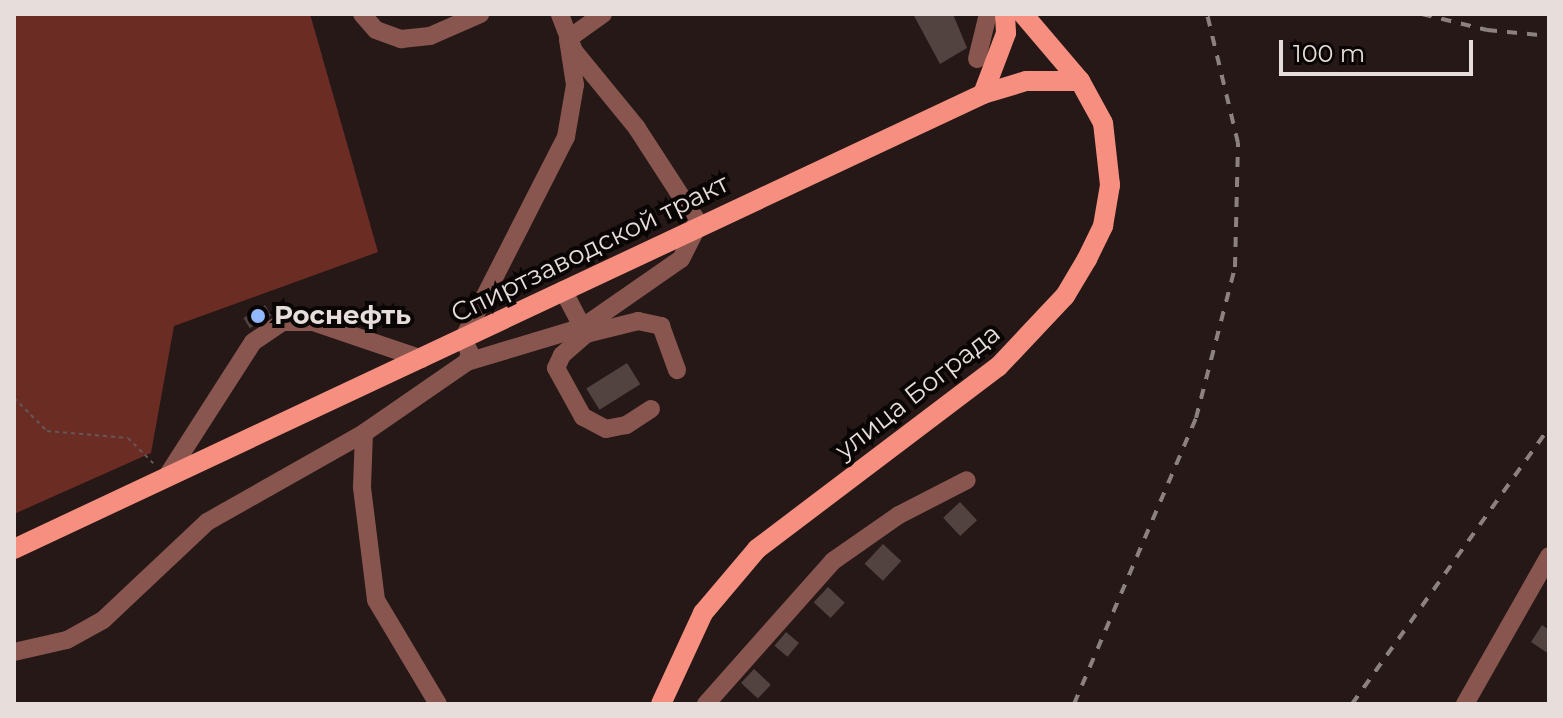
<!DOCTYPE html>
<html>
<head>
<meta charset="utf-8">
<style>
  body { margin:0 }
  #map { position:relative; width:1563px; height:718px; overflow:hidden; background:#251816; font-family:Montserrat,sans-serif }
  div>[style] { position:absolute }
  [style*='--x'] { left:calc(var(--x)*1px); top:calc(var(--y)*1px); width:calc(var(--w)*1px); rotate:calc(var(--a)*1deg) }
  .forest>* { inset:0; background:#6b2c24 }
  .building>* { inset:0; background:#524240; transform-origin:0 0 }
  .path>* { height:2px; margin-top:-1px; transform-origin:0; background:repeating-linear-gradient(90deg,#635755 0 4px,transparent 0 8px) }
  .minor>* { height:18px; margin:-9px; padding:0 9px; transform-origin:9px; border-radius:9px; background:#88564e }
  .major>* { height:20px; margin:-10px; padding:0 10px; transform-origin:10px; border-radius:10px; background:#f68f7f }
  .rail>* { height:4px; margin-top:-2px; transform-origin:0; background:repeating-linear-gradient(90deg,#8c817f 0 10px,transparent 0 20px) }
  .dots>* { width:22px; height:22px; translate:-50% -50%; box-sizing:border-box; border:4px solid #0a0505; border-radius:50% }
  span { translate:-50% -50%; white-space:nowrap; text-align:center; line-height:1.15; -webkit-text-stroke:8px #0a0505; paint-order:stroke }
  .street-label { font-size:26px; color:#e7dddb }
  .poi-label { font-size:26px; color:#e7dddb; font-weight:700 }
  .left { translate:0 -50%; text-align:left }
  .frame { position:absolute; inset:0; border:16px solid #e7dddb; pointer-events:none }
  .scale { position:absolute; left:1279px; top:40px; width:194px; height:36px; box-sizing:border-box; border:4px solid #e7dddb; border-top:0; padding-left:10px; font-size:24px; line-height:28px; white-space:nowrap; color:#e7dddb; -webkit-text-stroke:6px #0a0505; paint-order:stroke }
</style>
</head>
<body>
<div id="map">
  <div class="forest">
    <div style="clip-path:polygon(14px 14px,310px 14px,378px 252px,174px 326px,151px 453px,14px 514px)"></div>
  </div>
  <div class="building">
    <div style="clip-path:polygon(913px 14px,953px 14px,967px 48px,940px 64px)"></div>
    <div style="left:265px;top:305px;width:12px;height:25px;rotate:59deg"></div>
    <div style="left:627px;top:363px;width:25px;height:48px;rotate:58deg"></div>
    <div style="left:960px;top:502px;width:25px;height:23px;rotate:47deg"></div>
    <div style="left:883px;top:544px;width:25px;height:27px;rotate:43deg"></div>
    <div style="left:828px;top:587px;width:23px;height:21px;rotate:43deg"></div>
    <div style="clip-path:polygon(1542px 625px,1549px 630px,1549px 654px,1531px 642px)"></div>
    <div style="left:786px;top:632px;width:17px;height:18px;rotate:40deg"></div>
    <div style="left:754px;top:669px;width:23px;height:19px;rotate:43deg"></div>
  </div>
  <div class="path">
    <div style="--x:14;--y:398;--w:47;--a:45"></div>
    <div style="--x:47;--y:431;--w:81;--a:4.9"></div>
    <div style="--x:128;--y:438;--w:38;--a:45"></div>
  </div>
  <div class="minor">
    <div style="--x:362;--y:14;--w:21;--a:49"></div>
    <div style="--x:376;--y:30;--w:27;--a:20"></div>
    <div style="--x:401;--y:39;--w:29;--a:-6"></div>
    <div style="--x:430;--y:36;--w:55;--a:-23.7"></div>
    <div style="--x:977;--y:59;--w:46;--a:-76.3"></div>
    <div style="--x:563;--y:290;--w:50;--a:62.4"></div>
    <div style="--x:467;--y:362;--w:121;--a:-16.8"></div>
    <div style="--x:583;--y:327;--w:119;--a:-34.8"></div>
    <div style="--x:681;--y:259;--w:39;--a:-63"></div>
    <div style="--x:699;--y:224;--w:114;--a:-122.9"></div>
    <div style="--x:637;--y:128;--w:99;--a:-129.3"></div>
    <div style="--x:574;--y:51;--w:40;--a:-111"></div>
    <div style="--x:651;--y:409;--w:30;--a:147"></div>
    <div style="--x:626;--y:425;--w:20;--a:169"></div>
    <div style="--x:606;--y:429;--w:26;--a:-152"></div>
    <div style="--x:583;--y:417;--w:56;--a:-118.9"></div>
    <div style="--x:556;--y:368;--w:14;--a:-65"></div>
    <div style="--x:562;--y:355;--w:32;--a:-41"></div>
    <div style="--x:586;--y:334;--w:54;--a:-14"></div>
    <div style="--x:638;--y:321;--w:24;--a:12"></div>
    <div style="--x:661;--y:326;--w:47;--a:70"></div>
    <div style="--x:167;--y:476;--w:159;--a:-57.3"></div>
    <div style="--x:253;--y:342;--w:36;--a:-34"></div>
    <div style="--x:283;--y:322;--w:30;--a:0"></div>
    <div style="--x:313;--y:322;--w:115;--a:18.7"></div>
    <div style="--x:14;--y:652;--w:54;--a:-12.8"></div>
    <div style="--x:67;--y:640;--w:41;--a:-29.1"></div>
    <div style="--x:103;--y:620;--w:143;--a:-43.3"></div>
    <div style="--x:207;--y:522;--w:180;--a:-29.5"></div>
    <div style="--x:438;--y:704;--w:121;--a:-120.8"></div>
    <div style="--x:376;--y:600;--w:114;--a:-97.1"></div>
    <div style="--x:362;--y:487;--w:54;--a:-87.9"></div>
    <div style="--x:364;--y:433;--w:125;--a:-34.6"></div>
    <div style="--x:467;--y:362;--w:9;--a:-72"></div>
    <div style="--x:470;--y:353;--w:16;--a:-117"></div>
    <div style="--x:463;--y:339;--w:227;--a:-63"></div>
    <div style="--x:566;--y:137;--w:53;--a:-80.2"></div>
    <div style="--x:575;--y:85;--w:47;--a:-98.7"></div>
    <div style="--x:568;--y:39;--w:43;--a:-35.5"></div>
    <div style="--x:706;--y:704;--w:191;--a:-48.4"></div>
    <div style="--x:833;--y:561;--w:80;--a:-34.9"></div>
    <div style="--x:899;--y:515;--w:76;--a:-27.2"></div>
    <div style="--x:1465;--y:704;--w:170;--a:-60.4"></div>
  </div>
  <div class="major">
    <div style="--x:983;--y:94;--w:65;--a:-69.3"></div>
    <div style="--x:1006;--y:33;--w:19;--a:-93"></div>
    <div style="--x:14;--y:549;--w:1071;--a:-25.15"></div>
    <div style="--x:983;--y:94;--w:45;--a:-16.8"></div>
    <div style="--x:1026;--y:81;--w:54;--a:0"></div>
    <div style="--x:661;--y:704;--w:100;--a:-65.2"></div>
    <div style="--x:703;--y:613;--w:84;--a:-49.8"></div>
    <div style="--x:757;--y:549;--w:302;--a:-37.1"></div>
    <div style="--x:998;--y:367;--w:98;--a:-46.7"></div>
    <div style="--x:1065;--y:296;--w:43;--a:-59.3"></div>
    <div style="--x:1087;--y:259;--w:37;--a:-64"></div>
    <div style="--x:1103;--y:226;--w:42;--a:-80.3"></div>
    <div style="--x:1110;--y:185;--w:62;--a:-96.4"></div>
    <div style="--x:1103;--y:123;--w:48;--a:-118.7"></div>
    <div style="--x:1080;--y:81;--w:88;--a:-130.4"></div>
  </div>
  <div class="rail">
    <div style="--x:1422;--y:14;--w:67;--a:13.8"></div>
    <div style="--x:1487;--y:30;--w:62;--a:5.5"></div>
    <div style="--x:1074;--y:704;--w:311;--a:-66.9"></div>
    <div style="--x:1196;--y:418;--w:156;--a:-75.5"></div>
    <div style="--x:1235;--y:267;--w:124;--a:-88.6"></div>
    <div style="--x:1238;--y:143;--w:133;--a:-103.5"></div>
    <div style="--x:1352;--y:704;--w:339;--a:-54.5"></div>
  </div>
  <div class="dots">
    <div style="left:258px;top:316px;background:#92b7fd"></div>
  </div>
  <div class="street-label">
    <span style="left:590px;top:249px;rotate:-26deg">Спиртзаводской тракт</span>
    <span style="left:918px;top:392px;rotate:-38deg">улица Бограда</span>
  </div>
  <div class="poi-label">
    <span class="left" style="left:274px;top:316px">Роснефть</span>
  </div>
  <div class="frame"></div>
  <div class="scale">100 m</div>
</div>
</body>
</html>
